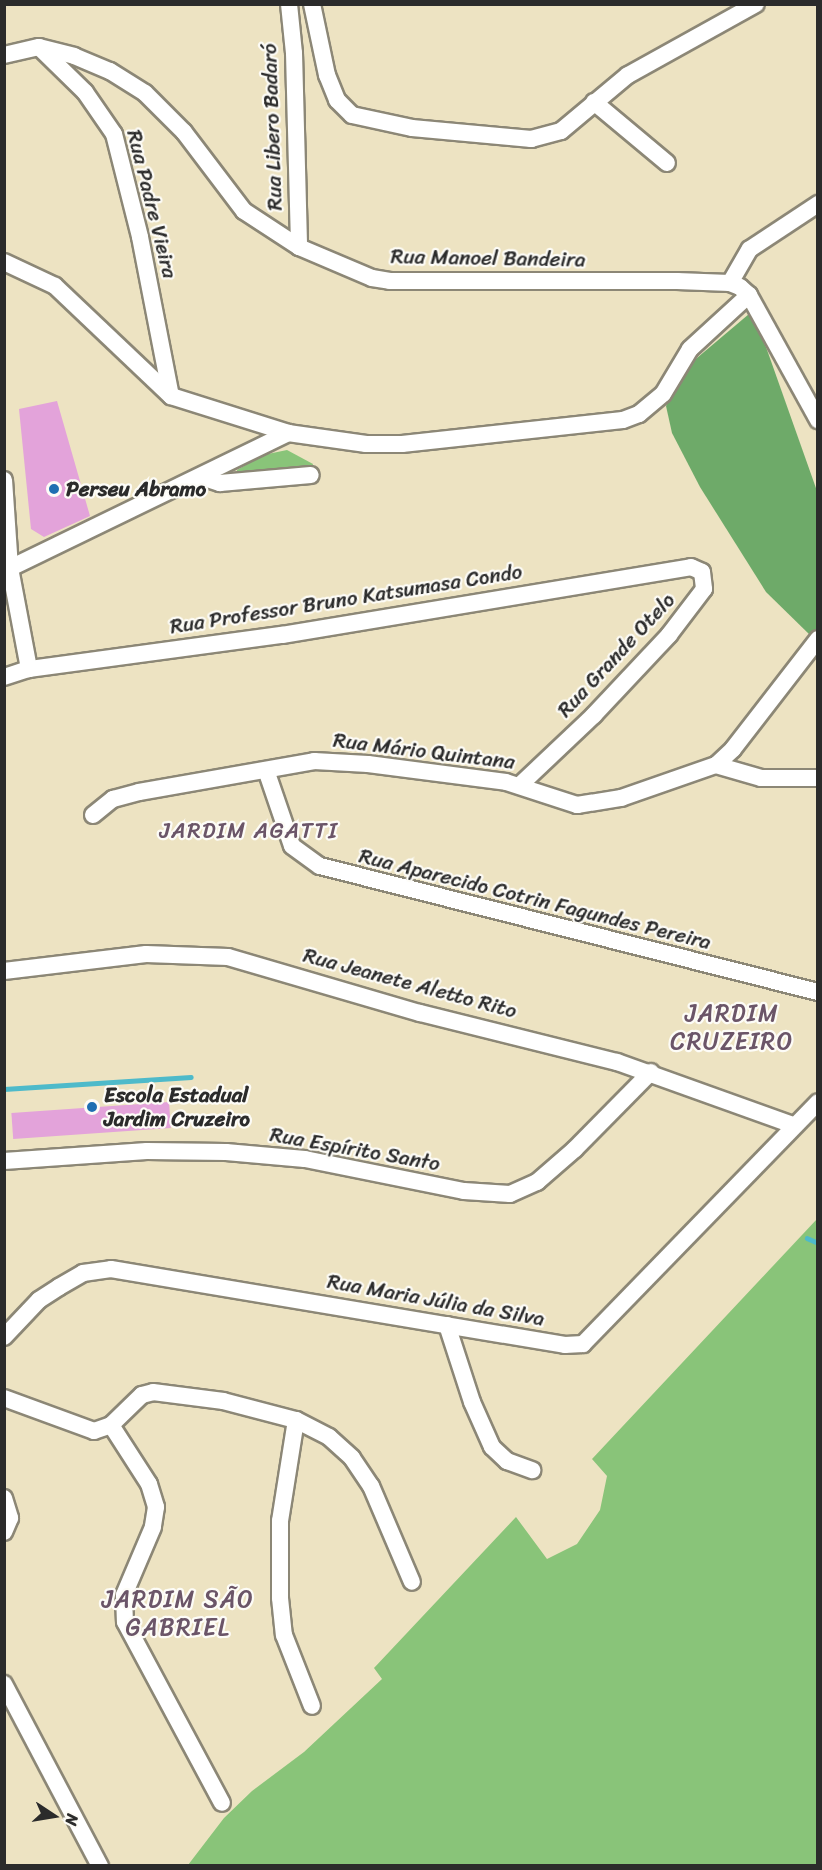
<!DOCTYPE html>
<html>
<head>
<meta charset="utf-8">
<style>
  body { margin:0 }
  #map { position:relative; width:822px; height:1870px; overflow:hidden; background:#ede3c2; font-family:Sriracha,sans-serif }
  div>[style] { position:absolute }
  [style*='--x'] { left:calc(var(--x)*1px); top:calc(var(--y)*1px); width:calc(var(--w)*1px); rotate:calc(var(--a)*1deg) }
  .green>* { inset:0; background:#89c479 }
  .forest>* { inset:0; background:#6eaa69 }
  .stream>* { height:4.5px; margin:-2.25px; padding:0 2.25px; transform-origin:2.25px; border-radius:2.25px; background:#4ebaca }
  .building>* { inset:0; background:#e3a3da; transform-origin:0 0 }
  .roads { filter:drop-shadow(2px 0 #8c8776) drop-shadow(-2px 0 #8c8776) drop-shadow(0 2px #8c8776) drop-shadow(0 -2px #8c8776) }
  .minor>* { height:16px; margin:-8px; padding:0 8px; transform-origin:8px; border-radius:8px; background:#fff }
  .dots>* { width:16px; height:16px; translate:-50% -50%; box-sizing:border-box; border:3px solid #fdfcf7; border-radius:50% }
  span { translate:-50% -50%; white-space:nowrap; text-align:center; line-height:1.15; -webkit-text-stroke:4.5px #fdfcf7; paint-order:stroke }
  .street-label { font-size:21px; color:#2b2b2b }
  .poi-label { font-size:21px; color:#2b2b2b; font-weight:700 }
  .left { translate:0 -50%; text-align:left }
  .neighbourhood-label { font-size:22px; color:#6b5568; letter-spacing:1.5px }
  .quarter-label { font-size:24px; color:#6b5568; letter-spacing:1.5px }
  .frame { position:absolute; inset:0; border:6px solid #2b2b2b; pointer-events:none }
  .north { position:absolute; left:24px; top:1786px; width:60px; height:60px; -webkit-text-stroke:4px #fdfcf7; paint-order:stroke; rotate:102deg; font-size:16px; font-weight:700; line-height:24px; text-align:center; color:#2b2b2b }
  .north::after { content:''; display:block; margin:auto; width:21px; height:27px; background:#2b2b2b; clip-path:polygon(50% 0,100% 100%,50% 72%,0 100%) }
</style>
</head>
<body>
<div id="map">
  <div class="green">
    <div style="clip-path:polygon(287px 450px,313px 464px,311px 473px,238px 480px,237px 470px,263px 455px)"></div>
    <div style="clip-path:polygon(817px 1219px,817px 1865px,188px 1865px,224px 1818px,252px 1791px,304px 1752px,382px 1679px,374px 1668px,516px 1517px,547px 1559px,577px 1544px,600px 1510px,607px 1476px,592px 1459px)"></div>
  </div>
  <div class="forest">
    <div style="clip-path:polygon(749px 314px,766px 347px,817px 491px,818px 630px,812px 637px,766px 592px,700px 487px,672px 433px,666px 406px,691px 363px)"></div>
  </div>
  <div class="stream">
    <div style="--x:4;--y:1089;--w:187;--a:-3.7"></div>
    <div style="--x:807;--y:1238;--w:12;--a:24"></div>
  </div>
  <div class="building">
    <div style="clip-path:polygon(57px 401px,90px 516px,44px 537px,31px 529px,19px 409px)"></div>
    <div style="left:169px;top:1102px;width:26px;height:158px;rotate:86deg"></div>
  </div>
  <div class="roads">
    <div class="minor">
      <div style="--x:289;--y:4;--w:49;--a:84.2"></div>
      <div style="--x:294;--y:53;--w:194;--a:88.5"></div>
      <div style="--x:312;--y:4;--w:73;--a:78.1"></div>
      <div style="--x:327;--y:75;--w:27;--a:68"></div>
      <div style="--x:337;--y:100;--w:21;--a:45"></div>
      <div style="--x:352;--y:115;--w:61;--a:12.2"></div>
      <div style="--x:412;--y:128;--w:120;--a:5.3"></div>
      <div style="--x:531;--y:139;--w:31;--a:-15"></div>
      <div style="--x:561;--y:131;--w:87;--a:-39.9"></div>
      <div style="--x:628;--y:75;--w:146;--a:-29"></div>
      <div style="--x:40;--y:48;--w:63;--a:44.4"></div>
      <div style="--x:85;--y:92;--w:51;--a:55.4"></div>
      <div style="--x:114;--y:134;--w:106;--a:75.8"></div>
      <div style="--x:140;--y:237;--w:162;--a:79"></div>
      <div style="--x:4;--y:55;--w:36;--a:-13"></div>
      <div style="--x:39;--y:47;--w:36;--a:14"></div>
      <div style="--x:74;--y:56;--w:39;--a:23"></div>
      <div style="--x:110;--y:71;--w:41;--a:32.2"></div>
      <div style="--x:145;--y:93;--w:55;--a:45"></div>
      <div style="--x:184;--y:132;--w:99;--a:52.8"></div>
      <div style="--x:244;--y:211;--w:66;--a:33.2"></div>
      <div style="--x:299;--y:247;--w:79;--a:23"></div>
      <div style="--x:372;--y:278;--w:18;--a:9"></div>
      <div style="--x:390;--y:281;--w:287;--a:0"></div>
      <div style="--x:677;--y:281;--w:53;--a:2.2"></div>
      <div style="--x:730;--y:283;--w:11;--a:22"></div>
      <div style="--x:740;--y:287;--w:12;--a:42"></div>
      <div style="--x:749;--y:295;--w:143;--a:61.1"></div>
      <div style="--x:594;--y:102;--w:95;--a:39.9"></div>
      <div style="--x:4;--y:262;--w:56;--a:25.2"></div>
      <div style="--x:55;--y:286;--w:160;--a:43.5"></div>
      <div style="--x:171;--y:396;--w:123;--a:17.5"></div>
      <div style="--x:288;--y:433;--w:79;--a:8"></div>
      <div style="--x:366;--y:444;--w:36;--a:0"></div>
      <div style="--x:402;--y:444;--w:222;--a:-6.2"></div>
      <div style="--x:623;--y:420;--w:17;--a:-21"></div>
      <div style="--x:639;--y:414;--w:31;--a:-40"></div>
      <div style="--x:663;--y:394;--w:52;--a:-59"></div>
      <div style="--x:690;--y:349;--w:80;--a:-42.5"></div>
      <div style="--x:730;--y:283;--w:39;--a:-60"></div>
      <div style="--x:750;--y:249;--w:82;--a:-33.5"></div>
      <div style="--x:201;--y:477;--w:20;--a:18"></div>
      <div style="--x:220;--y:483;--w:91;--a:-5"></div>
      <div style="--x:4;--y:480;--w:88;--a:86.1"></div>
      <div style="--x:10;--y:568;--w:103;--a:79.3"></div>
      <div style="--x:4;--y:571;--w:316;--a:-25.9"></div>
      <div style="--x:4;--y:677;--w:26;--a:-18"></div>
      <div style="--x:29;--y:669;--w:255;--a:-7.7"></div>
      <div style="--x:282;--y:635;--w:415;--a:-9.4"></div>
      <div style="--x:691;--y:567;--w:12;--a:24"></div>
      <div style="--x:702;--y:572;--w:17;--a:83"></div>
      <div style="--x:704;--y:589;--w:58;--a:127.3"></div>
      <div style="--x:669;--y:635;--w:110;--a:133.2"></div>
      <div style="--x:594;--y:715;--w:102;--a:136.6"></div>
      <div style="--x:716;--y:765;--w:23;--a:-43"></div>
      <div style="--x:733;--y:749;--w:139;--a:-52.3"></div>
      <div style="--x:266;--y:770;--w:80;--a:71.1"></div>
      <div style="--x:292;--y:846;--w:34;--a:36"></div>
      <div style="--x:320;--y:866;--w:514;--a:14.2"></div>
      <div style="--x:93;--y:815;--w:26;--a:-39"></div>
      <div style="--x:113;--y:799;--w:27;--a:-15"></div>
      <div style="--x:139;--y:792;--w:178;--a:-10"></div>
      <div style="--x:314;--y:761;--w:54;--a:3.2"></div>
      <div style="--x:368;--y:764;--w:139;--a:7.4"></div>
      <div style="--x:506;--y:782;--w:75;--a:17.9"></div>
      <div style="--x:577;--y:805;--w:45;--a:-9"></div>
      <div style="--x:621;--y:798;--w:101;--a:-19.2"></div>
      <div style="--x:716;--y:765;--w:47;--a:16.1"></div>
      <div style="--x:761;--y:778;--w:57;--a:0"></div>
      <div style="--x:4;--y:971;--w:143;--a:-6.8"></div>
      <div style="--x:146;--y:954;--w:82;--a:2.1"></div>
      <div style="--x:228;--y:957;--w:200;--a:16.3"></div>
      <div style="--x:420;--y:1013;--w:203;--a:14"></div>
      <div style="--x:617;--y:1062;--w:187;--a:19.7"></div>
      <div style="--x:4;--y:1161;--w:143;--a:-4"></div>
      <div style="--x:147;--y:1151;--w:79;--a:0.7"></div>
      <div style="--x:226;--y:1152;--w:79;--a:5.1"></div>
      <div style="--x:305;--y:1159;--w:162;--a:11.4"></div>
      <div style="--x:464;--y:1191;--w:46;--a:3.7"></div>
      <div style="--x:510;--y:1194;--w:30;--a:-24"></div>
      <div style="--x:537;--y:1182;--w:50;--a:-41"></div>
      <div style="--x:575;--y:1149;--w:108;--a:-45.4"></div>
      <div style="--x:447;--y:1325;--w:81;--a:72"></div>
      <div style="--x:472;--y:1402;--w:49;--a:66"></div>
      <div style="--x:492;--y:1447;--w:21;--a:43"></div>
      <div style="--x:507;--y:1461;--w:27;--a:20"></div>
      <div style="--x:4;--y:1337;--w:51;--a:-46.6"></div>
      <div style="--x:39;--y:1300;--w:24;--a:-33"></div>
      <div style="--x:59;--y:1287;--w:28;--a:-30"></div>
      <div style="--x:83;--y:1273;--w:28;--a:-8"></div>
      <div style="--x:111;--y:1269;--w:460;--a:9.5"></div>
      <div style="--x:565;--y:1345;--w:18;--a:-3"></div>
      <div style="--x:583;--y:1344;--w:337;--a:-45.8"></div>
      <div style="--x:4;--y:1398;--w:96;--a:20.1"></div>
      <div style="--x:94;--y:1431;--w:18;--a:-19"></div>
      <div style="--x:111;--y:1425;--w:43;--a:-44.1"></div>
      <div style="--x:142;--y:1395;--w:11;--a:-15"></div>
      <div style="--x:153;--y:1392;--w:71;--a:7.3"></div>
      <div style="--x:223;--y:1401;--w:75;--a:14.6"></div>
      <div style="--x:296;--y:1420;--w:37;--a:27"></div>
      <div style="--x:329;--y:1437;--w:31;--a:42"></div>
      <div style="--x:352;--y:1458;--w:34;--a:56"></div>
      <div style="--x:371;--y:1486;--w:104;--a:66.9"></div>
      <div style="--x:296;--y:1420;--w:102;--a:99"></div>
      <div style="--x:280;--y:1521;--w:77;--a:90"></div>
      <div style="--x:280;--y:1598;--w:37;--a:84"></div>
      <div style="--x:284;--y:1635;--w:76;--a:68.5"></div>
      <div style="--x:111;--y:1425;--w:70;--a:57.2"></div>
      <div style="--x:149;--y:1484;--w:24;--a:73"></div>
      <div style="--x:156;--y:1507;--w:20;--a:99"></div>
      <div style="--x:153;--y:1527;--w:74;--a:113.1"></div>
      <div style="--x:124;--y:1595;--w:27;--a:88"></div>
      <div style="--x:125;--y:1622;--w:205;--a:61.8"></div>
      <div style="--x:4;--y:1498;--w:21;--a:73"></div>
      <div style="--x:10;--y:1518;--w:15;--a:113"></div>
      <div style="--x:4;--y:1684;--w:206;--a:62.2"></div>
    </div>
  </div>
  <div class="dots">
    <div style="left:54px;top:489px;background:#1f6fb2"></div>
    <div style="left:92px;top:1107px;background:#1f6fb2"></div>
  </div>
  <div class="street-label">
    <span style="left:272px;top:127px;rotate:-92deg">Rua Libero Badaró</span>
    <span style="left:152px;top:204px;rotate:76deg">Rua Padre Vieira</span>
    <span style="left:488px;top:258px;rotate:1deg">Rua Manoel Bandeira</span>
    <span style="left:346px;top:599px;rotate:-9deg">Rua Professor Bruno Katsumasa Condo</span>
    <span style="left:616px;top:655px;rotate:-47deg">Rua Grande Otelo</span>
    <span style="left:424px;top:751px;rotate:7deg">Rua Mário Quintana</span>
    <span style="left:535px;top:899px;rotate:14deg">Rua Aparecido Cotrin Fagundes Pereira</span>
    <span style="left:410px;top:983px;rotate:15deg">Rua Jeanete Aletto Rito</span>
    <span style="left:355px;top:1149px;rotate:10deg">Rua Espírito Santo</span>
    <span style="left:436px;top:1300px;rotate:10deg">Rua Maria Júlia da Silva</span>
  </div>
  <div class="poi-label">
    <span class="left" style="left:66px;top:489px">Perseu Abramo</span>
    <span class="left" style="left:104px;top:1107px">Escola Estadual<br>Jardim Cruzeiro</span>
  </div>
  <div class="neighbourhood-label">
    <span style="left:249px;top:831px">JARDIM AGATTI</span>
  </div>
  <div class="quarter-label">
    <span style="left:732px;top:1028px">JARDIM<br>CRUZEIRO</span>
    <span style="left:178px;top:1614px">JARDIM SÃO<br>GABRIEL</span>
  </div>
  <div class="frame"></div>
  <div class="north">N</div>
</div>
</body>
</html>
